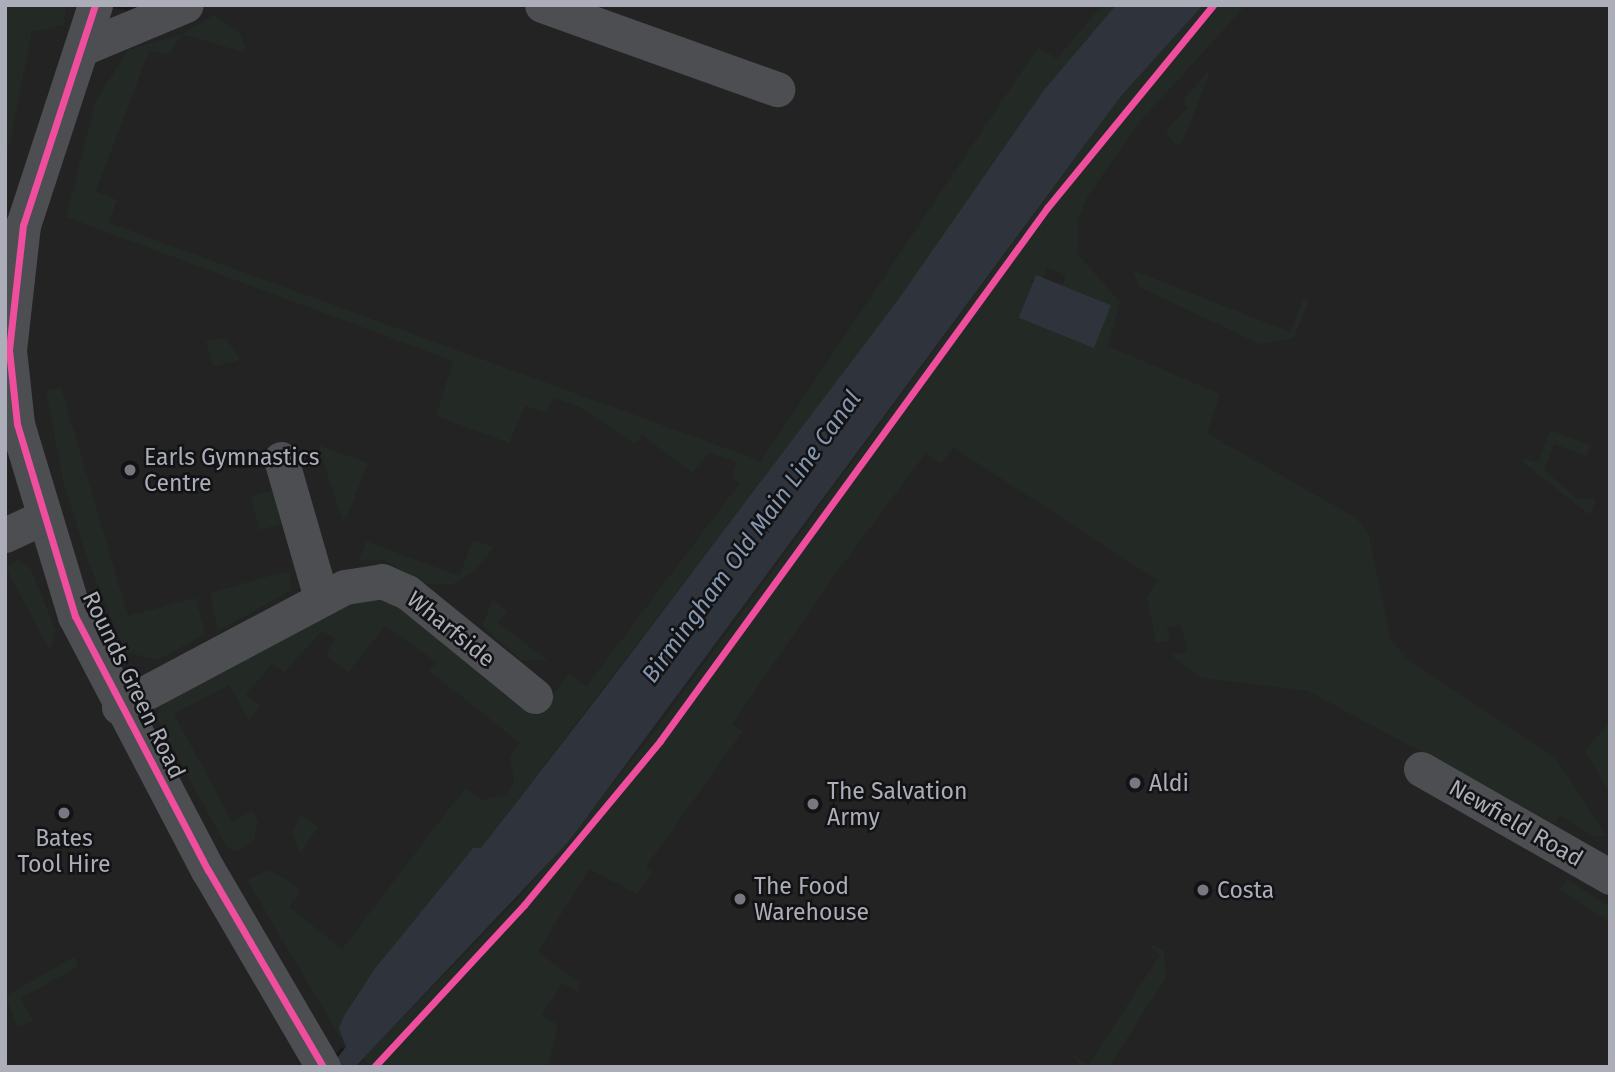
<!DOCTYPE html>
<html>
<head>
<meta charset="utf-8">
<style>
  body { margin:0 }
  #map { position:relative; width:1615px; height:1072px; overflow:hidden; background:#191919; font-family:"Fira Sans",sans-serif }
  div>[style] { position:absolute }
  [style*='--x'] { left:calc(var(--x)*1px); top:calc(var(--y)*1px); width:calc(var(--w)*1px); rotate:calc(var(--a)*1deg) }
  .built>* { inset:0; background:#232324 }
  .green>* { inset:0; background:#232924 }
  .water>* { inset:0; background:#2f343c; transform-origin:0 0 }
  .minor>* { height:35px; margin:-17.5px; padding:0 17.5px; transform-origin:17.5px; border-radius:17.5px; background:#4d4e51 }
  .cycleway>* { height:7px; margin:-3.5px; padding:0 3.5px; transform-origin:3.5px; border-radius:3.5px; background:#ef4d9e }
  .dots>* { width:19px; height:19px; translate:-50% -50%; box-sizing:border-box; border:4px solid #131315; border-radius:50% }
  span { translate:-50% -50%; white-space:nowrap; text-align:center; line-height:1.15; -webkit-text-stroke:5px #131315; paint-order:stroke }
  .poi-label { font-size:23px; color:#abadb8 }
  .left { translate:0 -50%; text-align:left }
  .street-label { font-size:23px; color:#abadb8 }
  .water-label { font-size:24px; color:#8597b0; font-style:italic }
  .frame { position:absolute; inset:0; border:7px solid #abadb8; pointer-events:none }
</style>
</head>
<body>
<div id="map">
  <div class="built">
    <div style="clip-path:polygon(5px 5px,95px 5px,166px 17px,186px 5px,1610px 5px,1610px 1067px,355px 1067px,342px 1047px,325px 1067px,5px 1067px)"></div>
  </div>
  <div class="green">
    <div style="clip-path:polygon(5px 5px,66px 5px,64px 25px,32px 32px,5px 166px)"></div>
    <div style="clip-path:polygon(1102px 5px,1116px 5px,1044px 90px,898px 303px,481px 848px,473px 848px,373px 971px,355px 997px,346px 1047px,247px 880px,268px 870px,292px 882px,300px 892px,289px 907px,342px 949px,465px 788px,481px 800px,506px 795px,514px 782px,510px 757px,520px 743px,429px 671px,436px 662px,385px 626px,348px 673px,326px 655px,335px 639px,322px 631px,284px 673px,272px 664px,246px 694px,260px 706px,249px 721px,229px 685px,174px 714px,232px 821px,253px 811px,258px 821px,254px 840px,237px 852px,227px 848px,156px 717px,159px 710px,173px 691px,352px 596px,403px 601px,536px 716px,569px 674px,586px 687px,739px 484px,732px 477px,736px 462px,709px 453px,692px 473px,642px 435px,635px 444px,584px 409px,554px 398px,546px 413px,525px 406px,509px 443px,436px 416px,453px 361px,66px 217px,95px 102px,129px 49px,182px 34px,214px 15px,238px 31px,246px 46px,243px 52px,182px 34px,169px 55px,149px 51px,96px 191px,117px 200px,109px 223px,761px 461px,1038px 47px,1057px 59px)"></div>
    <div style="clip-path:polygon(evenodd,1203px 5px,1246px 5px,1139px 123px,1088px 196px,1078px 221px,1078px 254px,1120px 302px,1108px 346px,1220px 394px,1207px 433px,1356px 518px,1368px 532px,1391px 640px,1408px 660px,1555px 757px,1606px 836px,1593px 836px,1560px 815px,1555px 824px,1308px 691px,1202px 678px,1171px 655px,1187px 651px,1181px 625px,1167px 627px,1170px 641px,1156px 643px,1147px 597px,1157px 580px,953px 447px,941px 464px,926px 453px,835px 575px,732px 724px,743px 731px,646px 867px,652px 872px,637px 894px,589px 869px,538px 952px,580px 983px,578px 993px,562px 983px,542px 1015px,558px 1025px,548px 1067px,372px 1067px,363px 1058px,522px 895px,646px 743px,1121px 96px,1203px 5px,1047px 268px,1066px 275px,1062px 286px,1111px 305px,1028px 281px,1043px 278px,1047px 268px)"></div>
    <div style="clip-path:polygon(1212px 67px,1181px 145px,1173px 143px,1166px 131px,1188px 107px,1182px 101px)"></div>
    <div style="clip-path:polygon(1133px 270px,1290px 332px,1303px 298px,1309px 300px,1294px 338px,1260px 344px,1139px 287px)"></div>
    <div style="clip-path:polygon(226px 338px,240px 360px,213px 367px,206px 341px)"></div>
    <div style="clip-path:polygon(61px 387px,128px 616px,196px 598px,205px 634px,158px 660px,125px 652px,88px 561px,63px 481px,46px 391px)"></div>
    <div style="clip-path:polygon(1550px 430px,1591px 445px,1587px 456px,1554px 444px,1544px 470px,1577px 499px,1596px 499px,1590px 515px,1524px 463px,1522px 457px,1538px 463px)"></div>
    <div style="clip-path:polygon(318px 445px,368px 463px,347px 518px,342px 520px)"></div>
    <div style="clip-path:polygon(276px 489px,281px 524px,260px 530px,250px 496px)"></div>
    <div style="clip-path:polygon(473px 540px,494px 547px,474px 572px,451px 585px,422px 584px,384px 560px,359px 561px,366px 541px,459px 576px)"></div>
    <div style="clip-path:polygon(19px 559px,31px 569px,56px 631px,50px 650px,5px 567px)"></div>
    <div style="clip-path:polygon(283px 572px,290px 574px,290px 591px,218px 631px,210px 593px)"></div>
    <div style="clip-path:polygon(493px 599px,507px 611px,499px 623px,548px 661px,521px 660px,482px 626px)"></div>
    <div style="clip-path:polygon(1610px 721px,1610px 793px,1585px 750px)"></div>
    <div style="clip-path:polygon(301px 814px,318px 827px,300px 854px,292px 833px)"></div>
    <div style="clip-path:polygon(1567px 879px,1610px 907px,1610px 922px,1560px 890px)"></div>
    <div style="clip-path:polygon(1146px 942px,1164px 951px,1166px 977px,1109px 1067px,1081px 1067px,1073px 1055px,1088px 1065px,1160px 955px)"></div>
    <div style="clip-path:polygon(74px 957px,79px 966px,21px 998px,33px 1021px,17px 1027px,5px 996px)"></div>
  </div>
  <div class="water">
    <div style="clip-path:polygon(1116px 5px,1203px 5px,1121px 96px,569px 841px,355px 1067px,330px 1067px,346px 1047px,339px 1028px,344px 1016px,373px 971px,473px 848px,481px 848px,598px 697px,898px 300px,1044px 90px)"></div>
    <div style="left:1036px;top:275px;width:81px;height:46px;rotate:22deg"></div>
  </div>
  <div class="minor">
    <div style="--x:95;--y:5;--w:231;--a:108.1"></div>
    <div style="--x:23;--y:225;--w:126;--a:96.4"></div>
    <div style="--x:9;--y:350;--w:74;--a:83.8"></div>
    <div style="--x:17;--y:424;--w:201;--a:73.2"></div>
    <div style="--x:75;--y:616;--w:287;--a:62.4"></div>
    <div style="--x:208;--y:870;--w:228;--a:59.7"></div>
    <div style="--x:542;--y:5;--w:250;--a:19.7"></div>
    <div style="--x:85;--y:47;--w:109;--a:-22.6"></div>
    <div style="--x:281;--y:459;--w:145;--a:73.9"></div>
    <div style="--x:5;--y:535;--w:40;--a:-25"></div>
    <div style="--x:119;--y:707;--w:256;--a:-28"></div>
    <div style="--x:345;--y:587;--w:37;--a:-9"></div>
    <div style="--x:382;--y:581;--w:27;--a:24"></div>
    <div style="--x:407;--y:592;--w:165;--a:39.1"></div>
    <div style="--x:1421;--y:769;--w:218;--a:29.7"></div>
  </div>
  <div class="cycleway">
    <div style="--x:95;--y:5;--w:231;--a:108.1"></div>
    <div style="--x:23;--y:225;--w:126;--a:96.4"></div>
    <div style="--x:9;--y:350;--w:74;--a:83.8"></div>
    <div style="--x:17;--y:424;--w:201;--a:73.2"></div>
    <div style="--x:75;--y:616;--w:287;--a:62.4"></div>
    <div style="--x:208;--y:870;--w:228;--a:59.7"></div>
    <div style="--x:374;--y:1067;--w:221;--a:-47.2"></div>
    <div style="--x:524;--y:905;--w:213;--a:-50.3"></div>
    <div style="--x:660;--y:741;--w:659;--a:-54.02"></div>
    <div style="--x:1047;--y:208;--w:262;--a:-50.7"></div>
  </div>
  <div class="dots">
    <div style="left:130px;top:470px;background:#787980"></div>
    <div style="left:1135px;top:783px;background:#787980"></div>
    <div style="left:813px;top:804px;background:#787980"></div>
    <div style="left:64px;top:813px;background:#787980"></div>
    <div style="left:1203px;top:890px;background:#787980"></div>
    <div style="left:740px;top:899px;background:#787980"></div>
  </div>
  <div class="poi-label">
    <span class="left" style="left:144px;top:470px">Earls Gymnastics<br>Centre</span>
    <span class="left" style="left:1149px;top:783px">Aldi</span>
    <span class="left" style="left:827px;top:804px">The Salvation<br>Army</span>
    <span style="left:64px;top:851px">Bates<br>Tool Hire</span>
    <span class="left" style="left:754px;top:899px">The Food<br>Warehouse</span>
    <span class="left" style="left:1217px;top:890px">Costa</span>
  </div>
  <div class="street-label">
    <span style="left:451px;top:629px;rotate:39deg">Wharfside</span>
    <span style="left:134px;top:685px;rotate:64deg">Rounds Green Road</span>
    <span style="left:1516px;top:823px;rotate:30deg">Newfield Road</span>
  </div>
  <div class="water-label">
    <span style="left:752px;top:537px;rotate:-54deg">Birmingham Old Main Line Canal</span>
  </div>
  <div class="frame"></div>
</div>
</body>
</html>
